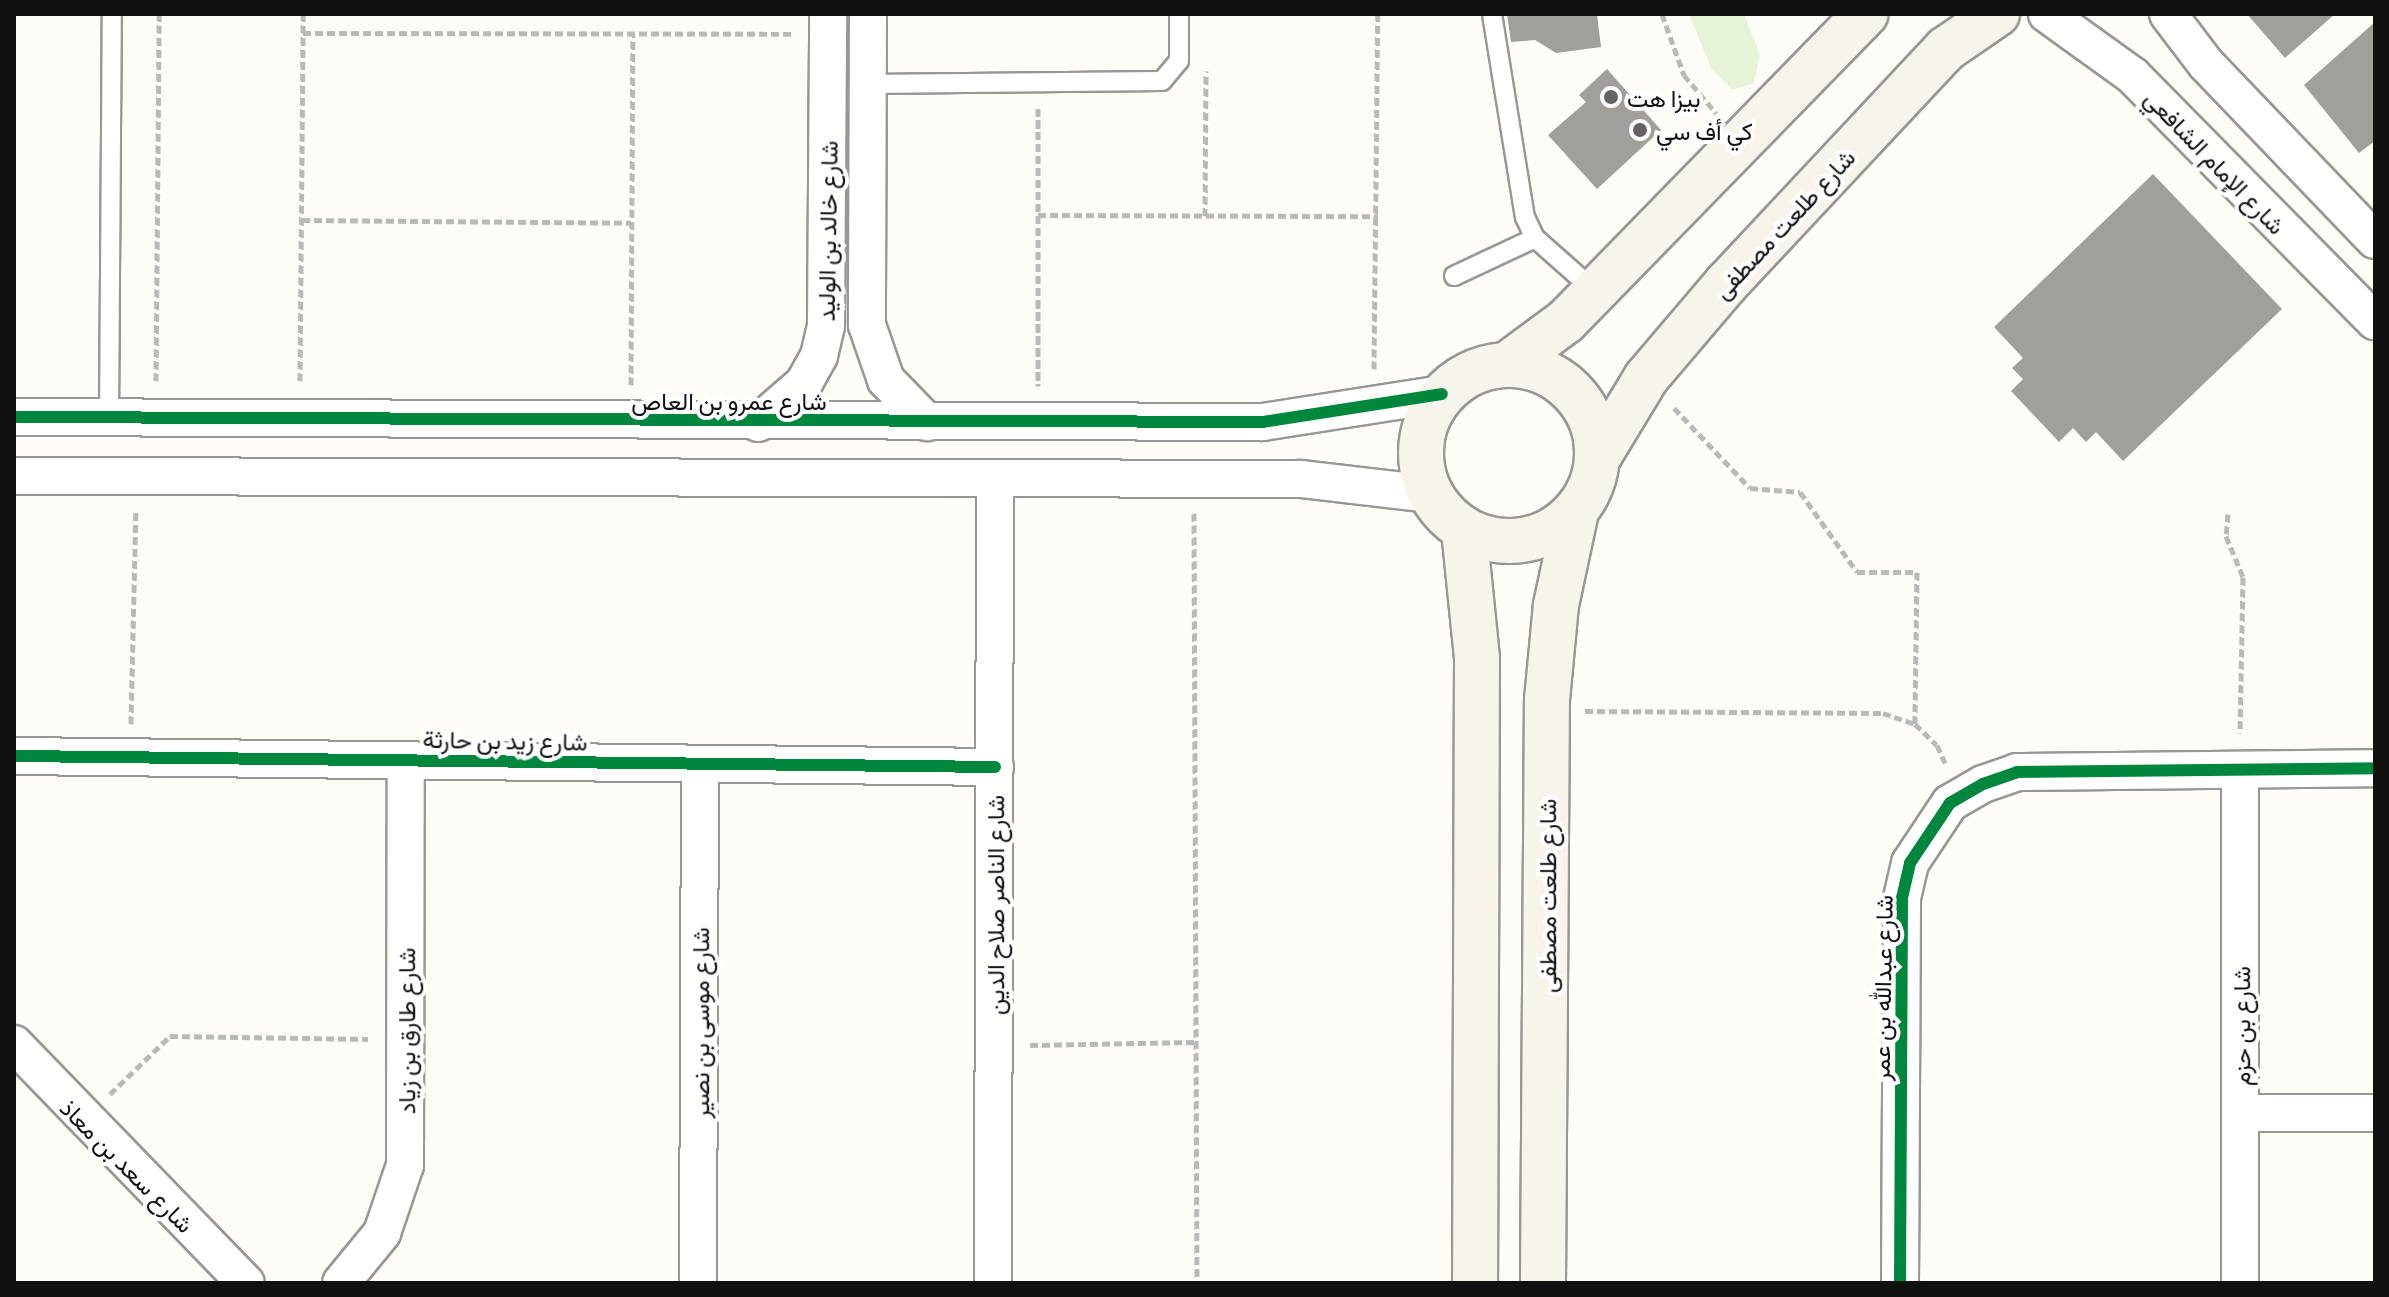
<!DOCTYPE html>
<html>
<head>
<meta charset="utf-8">
<style>
  body { margin:0 }
  #map { position:relative; width:2389px; height:1297px; overflow:hidden; background:#fdfcf7; font-family:Literata,Vazirmatn,serif }
  div>[style] { position:absolute }
  [style*='--x'] { left:calc(var(--x)*1px); top:calc(var(--y)*1px); width:calc(var(--w)*1px); rotate:calc(var(--a)*1deg) }
  .green>* { inset:0; background:#e7f3d7 }
  .building>* { inset:0; background:#a19f9c }
  .path>* { height:5px; margin-top:-2.5px; transform-origin:0; background:repeating-linear-gradient(90deg,#b9b9b8 0 8px,transparent 0 12px) }
  .roads { filter:drop-shadow(2px 0 #979795) drop-shadow(-2px 0 #979795) drop-shadow(0 2px #979795) drop-shadow(0 -2px #979795) }
  .lane>* { height:18px; margin:-9px; padding:0 9px; transform-origin:9px; border-radius:9px; background:#fffffe }
  .street>* { height:36px; margin:-18px; padding:0 18px; transform-origin:18px; border-radius:18px; background:#fffffe }
  .secondary>* { height:44px; margin:-22px; padding:0 22px; transform-origin:22px; border-radius:22px; background:#f6f4eb }
  .secondary>.ring { margin:-22px; padding:0; box-sizing:content-box; background:none; border:44px solid #f6f4eb; border-radius:50% }
  .cycleway>* { height:12px; margin:-6px; padding:0 6px; transform-origin:6px; border-radius:6px; background:#00873e }
  .dots>* { width:22px; height:22px; translate:-50% -50%; box-sizing:border-box; border:4px solid #fff; border-radius:50% }
  span { translate:-50% -50%; white-space:nowrap; text-align:center; line-height:1.15; -webkit-text-stroke:8px #fff; paint-order:stroke }
  .poi-label { font-size:24px; color:#111 }
  .left { translate:0 -50%; text-align:left }
  .street-label { font-size:24px; color:#111 }
  .frame { position:absolute; inset:0; border:16px solid #111; pointer-events:none }
</style>
</head>
<body>
<div id="map">
  <div class="green">
    <div style="clip-path:polygon(1689px 14px,1744px 14px,1760px 55px,1754px 83px,1732px 90px,1711px 68px)"></div>
  </div>
  <div class="building">
    <div style="clip-path:polygon(1507px 14px,1597px 14px,1601px 47px,1556px 53px,1535px 40px,1511px 42px)"></div>
    <div style="clip-path:polygon(2247px 14px,2335px 14px,2285px 58px)"></div>
    <div style="clip-path:polygon(2375px 22px,2375px 141px,2359px 153px,2304px 85px)"></div>
    <div style="clip-path:polygon(1607px 69px,1661px 130px,1597px 189px,1548px 135px,1586px 102px,1579px 95px)"></div>
    <div style="clip-path:polygon(2153px 174px,2282px 309px,2123px 461px,2096px 432px,2086px 442px,2073px 428px,2059px 442px,2011px 391px,2023px 379px,2012px 368px,2023px 358px,1994px 327px)"></div>
  </div>
  <div class="path">
    <div style="--x:1662;--y:14;--w:65;--a:70.2"></div>
    <div style="--x:1684;--y:75;--w:50;--a:49.9"></div>
    <div style="--x:303;--y:33;--w:488;--a:0.1"></div>
    <div style="--x:1038;--y:108;--w:278;--a:90"></div>
    <div style="--x:1038;--y:215;--w:340;--a:0.2"></div>
    <div style="--x:1205;--y:216;--w:145;--a:-89.6"></div>
    <div style="--x:302;--y:220;--w:329;--a:0.5"></div>
    <div style="--x:1374;--y:369;--w:355;--a:-89.4"></div>
    <div style="--x:156;--y:381;--w:367;--a:-89.5"></div>
    <div style="--x:300;--y:381;--w:367;--a:-89.5"></div>
    <div style="--x:631;--y:385;--w:351;--a:-89.7"></div>
    <div style="--x:1674;--y:408;--w:110;--a:46.5"></div>
    <div style="--x:1750;--y:488;--w:50;--a:4.6"></div>
    <div style="--x:1800;--y:492;--w:98;--a:54.5"></div>
    <div style="--x:1857;--y:572;--w:60;--a:0"></div>
    <div style="--x:1917;--y:572;--w:152;--a:90.8"></div>
    <div style="--x:1194;--y:513;--w:770;--a:89.78"></div>
    <div style="--x:2228;--y:514;--w:22;--a:95"></div>
    <div style="--x:2226;--y:536;--w:44;--a:67.5"></div>
    <div style="--x:2243;--y:577;--w:156;--a:91.1"></div>
    <div style="--x:1585;--y:711;--w:298;--a:0.4"></div>
    <div style="--x:1883;--y:713;--w:34;--a:19"></div>
    <div style="--x:1915;--y:724;--w:30;--a:44"></div>
    <div style="--x:1937;--y:745;--w:20;--a:66"></div>
    <div style="--x:131;--y:724;--w:214;--a:-88.7"></div>
    <div style="--x:1030;--y:1045;--w:165;--a:-1"></div>
    <div style="--x:110;--y:1094;--w:83;--a:-44"></div>
    <div style="--x:170;--y:1036;--w:198;--a:0.9"></div>
  </div>
  <div class="roads">
    <div class="lane">
      <div style="--x:1492;--y:14;--w:206;--a:80.8"></div>
      <div style="--x:1525;--y:217;--w:23;--a:65"></div>
      <div style="--x:1535;--y:238;--w:69;--a:41.5"></div>
      <div style="--x:1587;--y:284;--w:10;--a:73"></div>
      <div style="--x:868;--y:84;--w:294;--a:-0.6"></div>
      <div style="--x:1162;--y:81;--w:26;--a:-50"></div>
      <div style="--x:1179;--y:61;--w:47;--a:-90"></div>
      <div style="--x:1454;--y:276;--w:89;--a:-25.1"></div>
      <div style="--x:109;--y:418;--w:404;--a:-89.6"></div>
    </div>
    <div class="street">
      <div style="--x:868;--y:14;--w:311;--a:90.2"></div>
      <div style="--x:867;--y:325;--w:58;--a:70.9"></div>
      <div style="--x:886;--y:380;--w:59;--a:45.7"></div>
      <div style="--x:2047;--y:14;--w:105;--a:35.7"></div>
      <div style="--x:2132;--y:75;--w:346;--a:45.4"></div>
      <div style="--x:2168;--y:14;--w:63;--a:52.8"></div>
      <div style="--x:2206;--y:64;--w:244;--a:46.2"></div>
      <div style="--x:14;--y:417;--w:1249;--a:0.23"></div>
      <div style="--x:1263;--y:422;--w:181;--a:-8.9"></div>
      <div style="--x:758;--y:423;--w:61;--a:-41"></div>
      <div style="--x:804;--y:383;--w:31;--a:-61"></div>
      <div style="--x:819;--y:356;--w:31;--a:-77"></div>
      <div style="--x:826;--y:326;--w:312;--a:-89.6"></div>
      <div style="--x:14;--y:476;--w:1287;--a:0.13"></div>
      <div style="--x:1301;--y:479;--w:130;--a:6.6"></div>
      <div style="--x:14;--y:756;--w:981;--a:0.64"></div>
      <div style="--x:2240;--y:770;--w:513;--a:90"></div>
      <div style="--x:14;--y:1044;--w:333;--a:45.9"></div>
      <div style="--x:2240;--y:1113;--w:135;--a:0"></div>
      <div style="--x:341;--y:1283;--w:65;--a:-50.6"></div>
      <div style="--x:382;--y:1233;--w:72;--a:-71.3"></div>
      <div style="--x:405;--y:1165;--w:405;--a:-89.9"></div>
      <div style="--x:698;--y:1283;--w:519;--a:-89.78"></div>
      <div style="--x:993;--y:1283;--w:803;--a:-89.86"></div>
      <div style="--x:1900;--y:1283;--w:385;--a:-89.7"></div>
      <div style="--x:1902;--y:898;--w:36;--a:-77"></div>
      <div style="--x:1910;--y:863;--w:72;--a:-56.3"></div>
      <div style="--x:1950;--y:803;--w:38;--a:-30"></div>
      <div style="--x:1983;--y:784;--w:36;--a:-19"></div>
      <div style="--x:2017;--y:772;--w:358;--a:-0.6"></div>
    </div>
    <div class="secondary">
      <div style="--x:1508;--y:364;--w:72;--a:-36.6"></div>
      <div style="--x:1566;--y:321;--w:429;--a:-45.7"></div>
      <div class="ring" style="left:1421px;top:365px;width:132px;height:132px"></div>
      <div style="--x:1597;--y:459;--w:95;--a:-58.8"></div>
      <div style="--x:1646;--y:378;--w:123;--a:-49.6"></div>
      <div style="--x:1726;--y:284;--w:322;--a:-46.9"></div>
      <div style="--x:1946;--y:49;--w:62;--a:-34.5"></div>
      <div style="--x:1464;--y:530;--w:129;--a:84.2"></div>
      <div style="--x:1477;--y:658;--w:625;--a:90.18"></div>
      <div style="--x:1543;--y:1283;--w:583;--a:-89.61"></div>
      <div style="--x:1547;--y:700;--w:95;--a:-84.6"></div>
      <div style="--x:1556;--y:605;--w:95;--a:-77.9"></div>
    </div>
  </div>
  <div class="cycleway">
    <div style="--x:14;--y:417;--w:1249;--a:0.23"></div>
    <div style="--x:1263;--y:422;--w:181;--a:-8.9"></div>
    <div style="--x:14;--y:756;--w:981;--a:0.64"></div>
    <div style="--x:1900;--y:1283;--w:385;--a:-89.7"></div>
    <div style="--x:1902;--y:898;--w:36;--a:-77"></div>
    <div style="--x:1910;--y:863;--w:72;--a:-56.3"></div>
    <div style="--x:1950;--y:803;--w:38;--a:-30"></div>
    <div style="--x:1983;--y:784;--w:36;--a:-19"></div>
    <div style="--x:2017;--y:772;--w:358;--a:-0.6"></div>
  </div>
  <div class="dots">
    <div style="left:1611px;top:97px;background:#646362"></div>
    <div style="left:1640px;top:130px;background:#646362"></div>
  </div>
  <div class="poi-label">
    <span class="left" style="left:1627px;top:97px">بيزا هت</span>
    <span class="left" style="left:1656px;top:130px">كي أف سي</span>
  </div>
  <div class="street-label">
    <span style="left:2216px;top:161px;rotate:46deg">شارع الإمام الشافعي</span>
    <span style="left:1783px;top:223px;rotate:-47deg">شارع طلعت مصطفى</span>
    <span style="left:826px;top:231px;rotate:-89deg">شارع خالد بن الوليد</span>
    <span style="left:729px;top:400px">شارع عمرو بن العاص</span>
    <span style="left:505px;top:739px;rotate:1deg">شارع زيد بن حارثة</span>
    <span style="left:1546px;top:896px;rotate:-90deg">شارع طلعت مصطفى</span>
    <span style="left:994px;top:905px;rotate:-90deg">شارع الناصر صلاح الدين</span>
    <span style="left:1881px;top:988px;rotate:-89deg">شارع عبدالله بن عمر</span>
    <span style="left:699px;top:1023px;rotate:-90deg">شارع موسى بن نصير</span>
    <span style="left:2240px;top:1026px;rotate:-90deg">شارع بن حزم</span>
    <span style="left:405px;top:1031px;rotate:-90deg">شارع طارق بن زياد</span>
    <span style="left:128px;top:1165px;rotate:45deg">شارع سعد بن معاذ</span>
  </div>
  <div class="frame"></div>
</div>
</body>
</html>
